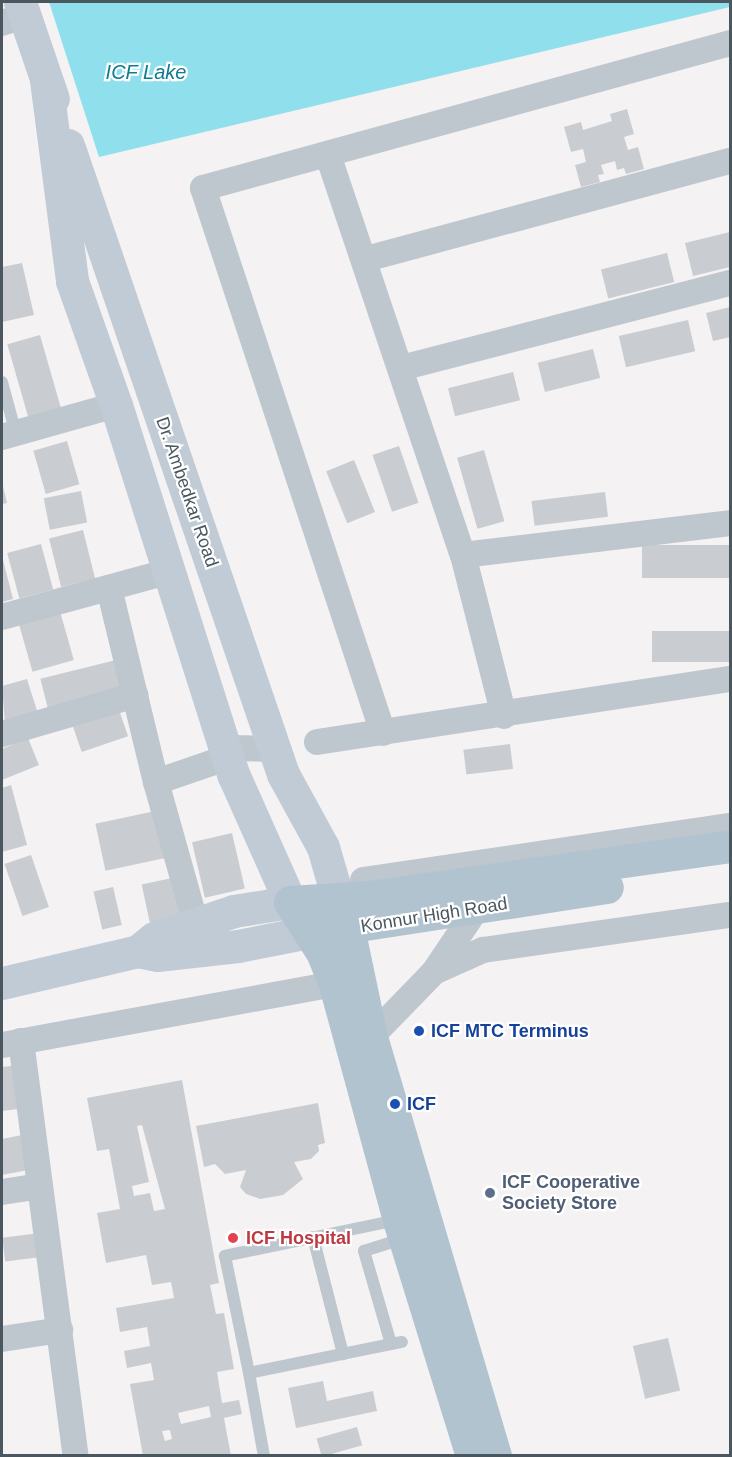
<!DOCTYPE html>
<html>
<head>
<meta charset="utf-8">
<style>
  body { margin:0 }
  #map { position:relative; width:732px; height:1457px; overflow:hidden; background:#f4f2f2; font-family:Arial,sans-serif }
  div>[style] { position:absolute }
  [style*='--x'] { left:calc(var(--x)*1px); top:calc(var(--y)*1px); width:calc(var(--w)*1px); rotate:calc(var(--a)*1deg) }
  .water>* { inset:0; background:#90dfec }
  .building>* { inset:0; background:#c9cdd1; transform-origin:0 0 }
  .lane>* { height:12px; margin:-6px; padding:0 6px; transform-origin:6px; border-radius:6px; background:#bec7ce }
  .street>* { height:26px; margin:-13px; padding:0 13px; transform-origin:13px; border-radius:13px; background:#bec7ce }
  .secondary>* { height:33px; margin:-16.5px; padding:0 16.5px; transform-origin:16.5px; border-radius:16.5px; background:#c0cbd5 }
  .primary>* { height:33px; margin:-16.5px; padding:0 16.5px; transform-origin:16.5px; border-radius:16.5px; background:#b2c3d0 }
  .dots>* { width:16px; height:16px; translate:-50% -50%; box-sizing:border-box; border:3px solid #fff; border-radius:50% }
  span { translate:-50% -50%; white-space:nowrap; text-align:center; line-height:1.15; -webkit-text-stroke:4.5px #fff; paint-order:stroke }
  .street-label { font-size:18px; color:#4a575f }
  .transit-label { font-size:18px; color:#164399; font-weight:700 }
  .left { translate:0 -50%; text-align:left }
  .service-label { font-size:18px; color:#4e5e75; font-weight:700 }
  .health-label { font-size:18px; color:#be3a42; font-weight:700 }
  .water-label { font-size:20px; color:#0f7c8f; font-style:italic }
  .frame { position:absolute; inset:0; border:3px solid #4a575f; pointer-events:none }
</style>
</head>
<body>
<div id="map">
  <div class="water">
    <div style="clip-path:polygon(49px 2px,730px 2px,730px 7px,99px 157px)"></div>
  </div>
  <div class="building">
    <div style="clip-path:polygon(627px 109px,634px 134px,624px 137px,628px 150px,638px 147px,644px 169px,626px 174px,624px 168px,617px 170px,615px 161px,601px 165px,604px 174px,598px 175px,600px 182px,581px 187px,575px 165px,586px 162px,583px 149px,571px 152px,564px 127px,581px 122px,583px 130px,612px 121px,610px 114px)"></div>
    <div style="clip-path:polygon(730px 232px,730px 267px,693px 276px,685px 243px)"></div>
    <div style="left:667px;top:253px;width:30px;height:68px;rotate:76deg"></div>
    <div style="clip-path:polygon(22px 263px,34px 315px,2px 322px,2px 267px)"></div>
    <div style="clip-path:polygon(730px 307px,730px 337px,713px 341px,706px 313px)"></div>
    <div style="left:688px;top:320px;width:32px;height:71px;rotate:77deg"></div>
    <div style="left:40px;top:335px;width:78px;height:34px;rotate:74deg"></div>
    <div style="left:593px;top:349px;width:30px;height:57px;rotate:76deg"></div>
    <div style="left:513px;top:372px;width:29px;height:67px;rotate:76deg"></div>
    <div style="left:67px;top:441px;width:45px;height:35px;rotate:74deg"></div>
    <div style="left:399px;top:446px;width:60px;height:28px;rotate:71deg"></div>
    <div style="left:484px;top:450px;width:74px;height:28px;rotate:74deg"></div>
    <div style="left:354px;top:460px;width:56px;height:30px;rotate:68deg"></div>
    <div style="clip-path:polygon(2px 482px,7px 503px,2px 504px)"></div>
    <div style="left:81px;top:491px;width:32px;height:38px;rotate:79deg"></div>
    <div style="left:605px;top:492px;width:25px;height:74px;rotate:83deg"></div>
    <div style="left:83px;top:530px;width:50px;height:35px;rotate:76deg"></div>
    <div style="left:41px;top:544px;width:47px;height:35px;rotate:75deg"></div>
    <div style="left:730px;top:545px;width:33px;height:88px;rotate:90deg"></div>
    <div style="clip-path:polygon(2px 556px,13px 599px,2px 602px)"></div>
    <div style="left:59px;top:608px;width:54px;height:43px;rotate:74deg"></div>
    <div style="left:730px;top:631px;width:31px;height:78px;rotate:90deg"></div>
    <div style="left:120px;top:659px;width:33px;height:82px;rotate:76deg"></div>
    <div style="clip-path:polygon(27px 679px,38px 714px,5px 723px,2px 686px)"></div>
    <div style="left:117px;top:704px;width:34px;height:49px;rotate:71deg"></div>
    <div style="clip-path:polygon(28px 738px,39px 765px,2px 780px,2px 749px)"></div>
    <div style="left:510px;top:744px;width:25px;height:47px;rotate:83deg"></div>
    <div style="clip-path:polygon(11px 785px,27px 845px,2px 852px,2px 788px)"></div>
    <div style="left:160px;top:810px;width:48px;height:66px;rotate:78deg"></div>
    <div style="left:232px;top:833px;width:57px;height:41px;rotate:77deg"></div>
    <div style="left:31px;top:855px;width:55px;height:28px;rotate:71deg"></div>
    <div style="left:172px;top:878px;width:44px;height:31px;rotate:78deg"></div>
    <div style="left:113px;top:887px;width:39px;height:20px;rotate:77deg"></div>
    <div style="clip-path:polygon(20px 1065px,26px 1108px,2px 1111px,2px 1067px)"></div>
    <div style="clip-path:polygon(evenodd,182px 1080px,219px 1283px,210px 1285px,216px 1314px,224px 1313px,234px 1369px,217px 1372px,222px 1403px,239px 1400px,242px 1414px,224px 1418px,231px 1456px,143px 1456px,130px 1384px,154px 1380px,151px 1363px,127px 1368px,124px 1351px,150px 1346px,147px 1327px,120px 1332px,116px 1308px,174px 1298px,171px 1282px,152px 1285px,146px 1255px,106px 1263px,97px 1213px,120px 1209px,109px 1149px,97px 1151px,87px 1098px,182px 1080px,142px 1125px,165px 1209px,154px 1211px,150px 1193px,134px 1196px,132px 1186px,149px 1182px,137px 1126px,142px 1125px,182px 1080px,209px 1406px,211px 1417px,181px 1424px,178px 1413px,209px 1406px,182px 1080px,170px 1430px,172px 1439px,165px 1441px,162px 1431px,170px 1430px)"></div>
    <div style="clip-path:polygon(318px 1103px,325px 1143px,318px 1145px,319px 1151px,311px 1159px,294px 1162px,303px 1179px,283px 1195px,260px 1199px,246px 1194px,240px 1187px,246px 1170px,225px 1174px,215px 1164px,204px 1167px,196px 1126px)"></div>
    <div style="clip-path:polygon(22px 1135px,28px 1170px,2px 1175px,2px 1139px)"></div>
    <div style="left:40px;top:1233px;width:24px;height:38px;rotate:83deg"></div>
    <div style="left:668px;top:1338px;width:54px;height:36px;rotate:77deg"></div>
    <div style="clip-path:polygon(323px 1381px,327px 1401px,373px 1391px,377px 1411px,296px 1428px,288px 1388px)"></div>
    <div style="left:357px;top:1427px;width:19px;height:42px;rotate:74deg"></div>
  </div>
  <div class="lane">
    <div style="--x:2;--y:382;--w:54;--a:74.9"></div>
    <div style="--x:397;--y:1220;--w:176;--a:168.2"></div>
    <div style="--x:225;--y:1256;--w:119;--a:78.4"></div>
    <div style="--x:249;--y:1373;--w:156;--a:-11.5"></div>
    <div style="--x:313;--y:1237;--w:121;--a:75.6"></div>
    <div style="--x:391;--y:1344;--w:97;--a:-106.2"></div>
    <div style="--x:364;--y:1251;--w:43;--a:-17.6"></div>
    <div style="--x:249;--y:1373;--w:84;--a:79.8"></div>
  </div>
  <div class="street">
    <div style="--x:2;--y:23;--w:25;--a:-18"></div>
    <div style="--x:328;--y:155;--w:422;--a:71.4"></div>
    <div style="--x:463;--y:555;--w:166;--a:75.7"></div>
    <div style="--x:366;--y:259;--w:377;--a:-15.1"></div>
    <div style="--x:401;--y:368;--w:340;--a:-14.5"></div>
    <div style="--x:2;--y:437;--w:118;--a:-15.7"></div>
    <div style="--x:463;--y:555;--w:269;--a:-6.8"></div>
    <div style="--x:109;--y:588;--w:200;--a:76.4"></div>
    <div style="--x:156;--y:782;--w:148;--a:74.3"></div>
    <div style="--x:2;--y:617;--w:174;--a:-15.3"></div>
    <div style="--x:383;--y:733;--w:574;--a:-108.28"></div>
    <div style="--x:203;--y:188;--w:547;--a:-15.38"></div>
    <div style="--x:2;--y:734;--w:139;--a:-16.3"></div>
    <div style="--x:317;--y:742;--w:418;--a:-8.7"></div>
    <div style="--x:227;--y:748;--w:48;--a:1.2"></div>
    <div style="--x:156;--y:782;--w:77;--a:-18.9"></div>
    <div style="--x:363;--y:880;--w:371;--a:-8.4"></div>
    <div style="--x:434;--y:972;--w:77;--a:-56.1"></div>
    <div style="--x:371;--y:1037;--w:91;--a:-45.9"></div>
    <div style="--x:434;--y:972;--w:54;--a:-24.2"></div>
    <div style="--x:483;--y:950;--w:249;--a:-8.1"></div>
    <div style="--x:21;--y:1041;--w:419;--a:82.5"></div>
    <div style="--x:2;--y:1045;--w:339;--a:-10.4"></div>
    <div style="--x:2;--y:1192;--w:38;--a:-9"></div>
    <div style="--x:2;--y:1339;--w:59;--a:-8.8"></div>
  </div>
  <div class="secondary">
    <div style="--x:20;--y:2;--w:102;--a:71.2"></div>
    <div style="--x:46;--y:80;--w:203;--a:82.6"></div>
    <div style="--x:72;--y:281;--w:132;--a:70.5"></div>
    <div style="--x:116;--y:405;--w:389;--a:72.4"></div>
    <div style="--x:234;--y:776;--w:138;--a:66"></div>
    <div style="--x:290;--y:902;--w:57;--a:170.9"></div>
    <div style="--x:234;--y:911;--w:84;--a:161.4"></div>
    <div style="--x:154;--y:938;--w:21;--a:141"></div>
    <div style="--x:68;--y:145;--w:665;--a:71.13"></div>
    <div style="--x:283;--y:774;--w:83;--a:61.3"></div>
    <div style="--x:323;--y:847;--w:54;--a:73.9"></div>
    <div style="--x:2;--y:983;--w:140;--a:-13.2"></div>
    <div style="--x:138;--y:951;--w:19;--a:12"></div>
    <div style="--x:157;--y:955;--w:81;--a:-6.3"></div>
    <div style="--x:238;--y:946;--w:72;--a:-11.2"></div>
  </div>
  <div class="primary">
    <div style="--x:338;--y:899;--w:31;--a:71"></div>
    <div style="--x:348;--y:928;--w:111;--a:78.1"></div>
    <div style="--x:371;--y:1037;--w:437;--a:73.5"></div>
    <div style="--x:326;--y:930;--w:284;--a:-8.7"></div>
    <div style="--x:472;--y:1456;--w:247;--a:-107.2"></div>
    <div style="--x:399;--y:1220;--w:245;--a:-105.2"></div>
    <div style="--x:335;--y:984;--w:35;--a:-112"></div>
    <div style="--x:322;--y:952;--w:59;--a:-122.6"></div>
    <div style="--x:290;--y:902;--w:78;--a:-3.7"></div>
    <div style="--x:368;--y:897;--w:366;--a:-8"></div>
  </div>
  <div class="dots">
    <div style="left:419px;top:1031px;background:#1a4fb4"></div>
    <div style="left:395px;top:1104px;background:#1a4fb4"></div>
    <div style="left:490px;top:1193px;background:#5c6f8a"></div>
    <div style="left:233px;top:1238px;background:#e0444e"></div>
  </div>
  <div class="street-label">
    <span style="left:187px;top:492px;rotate:71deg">Dr. Ambedkar Road</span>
    <span style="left:434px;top:915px;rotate:-9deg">Konnur High Road</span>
  </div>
  <div class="transit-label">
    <span class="left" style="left:431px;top:1031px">ICF MTC Terminus</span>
    <span class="left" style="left:407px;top:1104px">ICF</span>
  </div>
  <div class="service-label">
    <span class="left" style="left:502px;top:1193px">ICF Cooperative<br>Society Store</span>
  </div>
  <div class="health-label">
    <span class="left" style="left:246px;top:1238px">ICF Hospital</span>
  </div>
  <div class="water-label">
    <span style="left:146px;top:72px">ICF Lake</span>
  </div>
  <div class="frame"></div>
</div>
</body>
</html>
